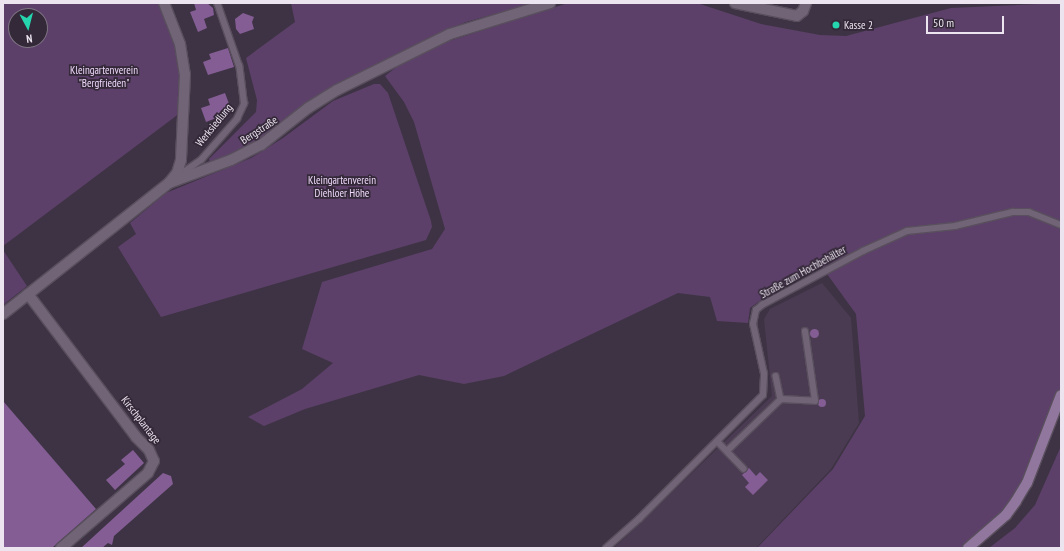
<!DOCTYPE html>
<html>
<head>
<meta charset="utf-8">
<style>
  body { margin:0 }
  #map { position:relative; width:1064px; height:551px; overflow:hidden; background:#3e3344; font-family:"PT Sans Narrow",sans-serif }
  div>[style] { position:absolute }
  [style*='--x'] { left:calc(var(--x)*1px); top:calc(var(--y)*1px); width:calc(var(--w)*1px); rotate:calc(var(--a)*1deg) }
  .built>* { inset:0; background:#4a3b52 }
  .green>* { inset:0; background:#5c4069 }
  .building>* { inset:0; background:#835d94 }
  .round { border-radius:50% }
  .roads { filter:drop-shadow(1px 0 #594f5d) drop-shadow(-1px 0 #594f5d) drop-shadow(0 1px #594f5d) drop-shadow(0 -1px #594f5d) }
  .service>* { height:5.5px; margin:-2.75px; padding:0 2.75px; transform-origin:2.75px; border-radius:2.75px; background:#716477 }
  .minor>* { height:10px; margin:-5px; padding:0 5px; transform-origin:5px; border-radius:5px; background:#716477 }
  .secondary>* { height:10px; margin:-5px; padding:0 5px; transform-origin:5px; border-radius:5px; background:#91769e }
  .dots>* { width:11px; height:11px; translate:-50% -50%; box-sizing:border-box; border:2px solid #342939; border-radius:50% }
  span { translate:-50% -50%; white-space:nowrap; text-align:center; line-height:1.15; -webkit-text-stroke:3.5px #342939; paint-order:stroke }
  .poi-label { font-size:11px; color:#ece4ef }
  .left { translate:0 -50%; text-align:left }
  .park-label { font-size:11px; color:#efd9fa }
  .street-label { font-size:11px; color:#ece4ef }
  .frame { position:absolute; inset:0; border:4px solid #ece4ef; pointer-events:none }
  .north { position:absolute; left:8px; top:8px; width:40px; height:40px; box-sizing:border-box; background:#342939; border:1px solid #7e7482; border-radius:50%; rotate:173deg; font-size:11px; font-weight:700; line-height:16px; text-align:center; color:#ece4ef }
  .north::after { content:''; display:block; margin:auto; width:14px; height:18px; background:#25d5ae; clip-path:polygon(50% 0,100% 100%,50% 72%,0 100%) }
  .scale { position:absolute; left:926px; top:16px; width:78px; height:18px; box-sizing:border-box; border:2px solid #ece4ef; border-top:0; padding-left:5px; font-size:12px; line-height:14px; white-space:nowrap; color:#ece4ef; -webkit-text-stroke:3px #342939; paint-order:stroke }
</style>
</head>
<body>
<div id="map">
  <div class="built">
    <div style="clip-path:polygon(822px 283px,851px 318px,859px 423px,831px 469px,756px 548px,614px 548px,772px 396px,764px 319px,770px 309px)"></div>
  </div>
  <div class="green">
    <div style="clip-path:polygon(evenodd,3px 3px,160px 3px,177px 47px,181px 75px,180px 113px,3px 246px,3px 3px,16px 16px,40px 16px,40px 40px,16px 40px,16px 16px)"></div>
    <div style="clip-path:polygon(291px 3px,533px 3px,466px 22px,437px 34px,259px 141px,210px 163px,209px 159px,256px 112px,257px 100px,246px 58px,295px 22px)"></div>
    <div style="clip-path:polygon(568px 3px,697px 3px,761px 24px,820px 35px,846px 36px,951px 8px,1061px 3px,1061px 400px,1023px 497px,964px 548px,757px 548px,833px 469px,865px 416px,856px 314px,822px 267px,766px 296px,750px 308px,748px 323px,717px 321px,710px 297px,678px 293px,504px 376px,464px 384px,419px 375px,305px 409px,264px 426px,248px 417px,302px 389px,333px 363px,302px 349px,322px 282px,432px 249px,445px 229px,414px 122px,404px 102px,385px 76px,399px 65px,449px 41px)"></div>
    <div style="clip-path:polygon(374px 84px,380px 84px,388px 93px,431px 221px,432px 227px,426px 240px,161px 317px,118px 247px,136px 234px,130px 223px,166px 193px,251px 158px,283px 138px,333px 101px)"></div>
    <div style="clip-path:polygon(3px 250px,27px 286px,3px 305px)"></div>
    <div style="clip-path:polygon(1061px 446px,1061px 548px,989px 548px,1015px 528px,1035px 505px)"></div>
  </div>
  <div class="building">
    <div style="clip-path:polygon(194px 3px,207px 3px,213px 8px,214px 15px,204px 19px,207px 28px,198px 32px,190px 12px,196px 10px)"></div>
    <div style="clip-path:polygon(243px 13px,254px 17px,252px 22px,254px 29px,240px 34px,236px 29px,235px 19px)"></div>
    <div style="clip-path:polygon(228px 48px,234px 67px,208px 75px,203px 62px,211px 59px,209px 54px)"></div>
    <div style="clip-path:polygon(225px 93px,231px 109px,222px 112px,224px 115px,206px 122px,201px 108px,210px 105px,208px 99px)"></div>
    <div class="round" style="left:809.5px;top:328.5px;width:9px;height:9px"></div>
    <div class="round" style="left:818px;top:399px;width:8px;height:8px"></div>
    <div style="clip-path:polygon(3px 401px,96px 509px,52px 548px,3px 548px)"></div>
    <div style="clip-path:polygon(133px 450px,144px 463px,115px 490px,106px 480px,125px 464px,121px 460px)"></div>
    <div style="clip-path:polygon(749px 468px,756px 476px,760px 472px,768px 480px,753px 495px,745px 487px,749px 483px,742px 475px)"></div>
    <div style="clip-path:polygon(163px 473px,171px 476px,173px 484px,114px 536px,112px 545px,108px 543px,102px 548px,81px 548px)"></div>
  </div>
  <div class="roads">
    <div class="service">
      <div style="--x:178;--y:176;--w:28;--a:-35"></div>
      <div style="--x:201;--y:160;--w:55;--a:-48.7"></div>
      <div style="--x:237;--y:119;--w:17;--a:-65"></div>
      <div style="--x:244;--y:104;--w:38;--a:-97"></div>
      <div style="--x:239;--y:66;--w:67;--a:-109.2"></div>
      <div style="--x:776;--y:376;--w:24;--a:78"></div>
      <div style="--x:718;--y:442;--w:37;--a:46"></div>
      <div style="--x:727;--y:451;--w:75;--a:-43.9"></div>
      <div style="--x:781;--y:399;--w:34;--a:3"></div>
      <div style="--x:815;--y:401;--w:70;--a:-98.2"></div>
      <div style="--x:606;--y:548;--w:44;--a:-41.3"></div>
      <div style="--x:639;--y:519;--w:175;--a:-45"></div>
      <div style="--x:763;--y:395;--w:21;--a:-87"></div>
      <div style="--x:764;--y:374;--w:51;--a:-102.4"></div>
      <div style="--x:753;--y:324;--w:14;--a:-78"></div>
      <div style="--x:756;--y:310;--w:8;--a:-40"></div>
      <div style="--x:762;--y:305;--w:115;--a:-28.1"></div>
      <div style="--x:863;--y:251;--w:48;--a:-24.4"></div>
      <div style="--x:907;--y:231;--w:48;--a:-5.9"></div>
      <div style="--x:955;--y:226;--w:60;--a:-13.6"></div>
      <div style="--x:1013;--y:212;--w:16;--a:0"></div>
      <div style="--x:1029;--y:212;--w:35;--a:22"></div>
    </div>
    <div class="minor">
      <div style="--x:164;--y:3;--w:44;--a:68.7"></div>
      <div style="--x:180;--y:44;--w:30;--a:81"></div>
      <div style="--x:185;--y:74;--w:86;--a:92.7"></div>
      <div style="--x:181;--y:160;--w:14;--a:107"></div>
      <div style="--x:177;--y:173;--w:13;--a:129"></div>
      <div style="--x:735;--y:3;--w:63;--a:11.8"></div>
      <div style="--x:797;--y:16;--w:8;--a:-40"></div>
      <div style="--x:803;--y:11;--w:9;--a:-69"></div>
      <div style="--x:28;--y:294;--w:179;--a:52.9"></div>
      <div style="--x:136;--y:437;--w:18;--a:45"></div>
      <div style="--x:149;--y:450;--w:12;--a:66"></div>
      <div style="--x:154;--y:461;--w:13;--a:117"></div>
      <div style="--x:148;--y:473;--w:115;--a:139.2"></div>
      <div style="--x:3;--y:314;--w:211;--a:-38.3"></div>
      <div style="--x:169;--y:183;--w:66;--a:-20.4"></div>
      <div style="--x:231;--y:160;--w:34;--a:-27"></div>
      <div style="--x:261;--y:145;--w:60;--a:-38.2"></div>
      <div style="--x:308;--y:108;--w:34;--a:-32"></div>
      <div style="--x:337;--y:90;--w:126;--a:-26.4"></div>
      <div style="--x:450;--y:34;--w:105;--a:-17.2"></div>
    </div>
    <div class="secondary">
      <div style="--x:968;--y:548;--w:50;--a:-41"></div>
      <div style="--x:1006;--y:515;--w:17;--a:-54"></div>
      <div style="--x:1016;--y:501;--w:21;--a:-59"></div>
      <div style="--x:1027;--y:483;--w:94;--a:-68.9"></div>
    </div>
  </div>
  <div class="dots">
    <div style="left:836px;top:25px;background:#25d5ae"></div>
  </div>
  <div class="poi-label">
    <span class="left" style="left:844px;top:25px">Kasse 2</span>
  </div>
  <div class="park-label">
    <span style="left:104px;top:77px">Kleingartenverein<br>"Bergfrieden"</span>
    <span style="left:342px;top:187px">Kleingartenverein<br>Diehloer Höhe</span>
  </div>
  <div class="street-label">
    <span style="left:214px;top:125px;rotate:-51deg">Werksiedlung</span>
    <span style="left:259px;top:130px;rotate:-33deg">Bergstraße</span>
    <span style="left:803px;top:272px;rotate:-29deg">Straße zum Hochbehälter</span>
    <span style="left:141px;top:420px;rotate:52deg">Kirschplantage</span>
  </div>
  <div class="frame"></div>
  <div class="north">N</div>
  <div class="scale">50 m</div>
</div>
</body>
</html>
